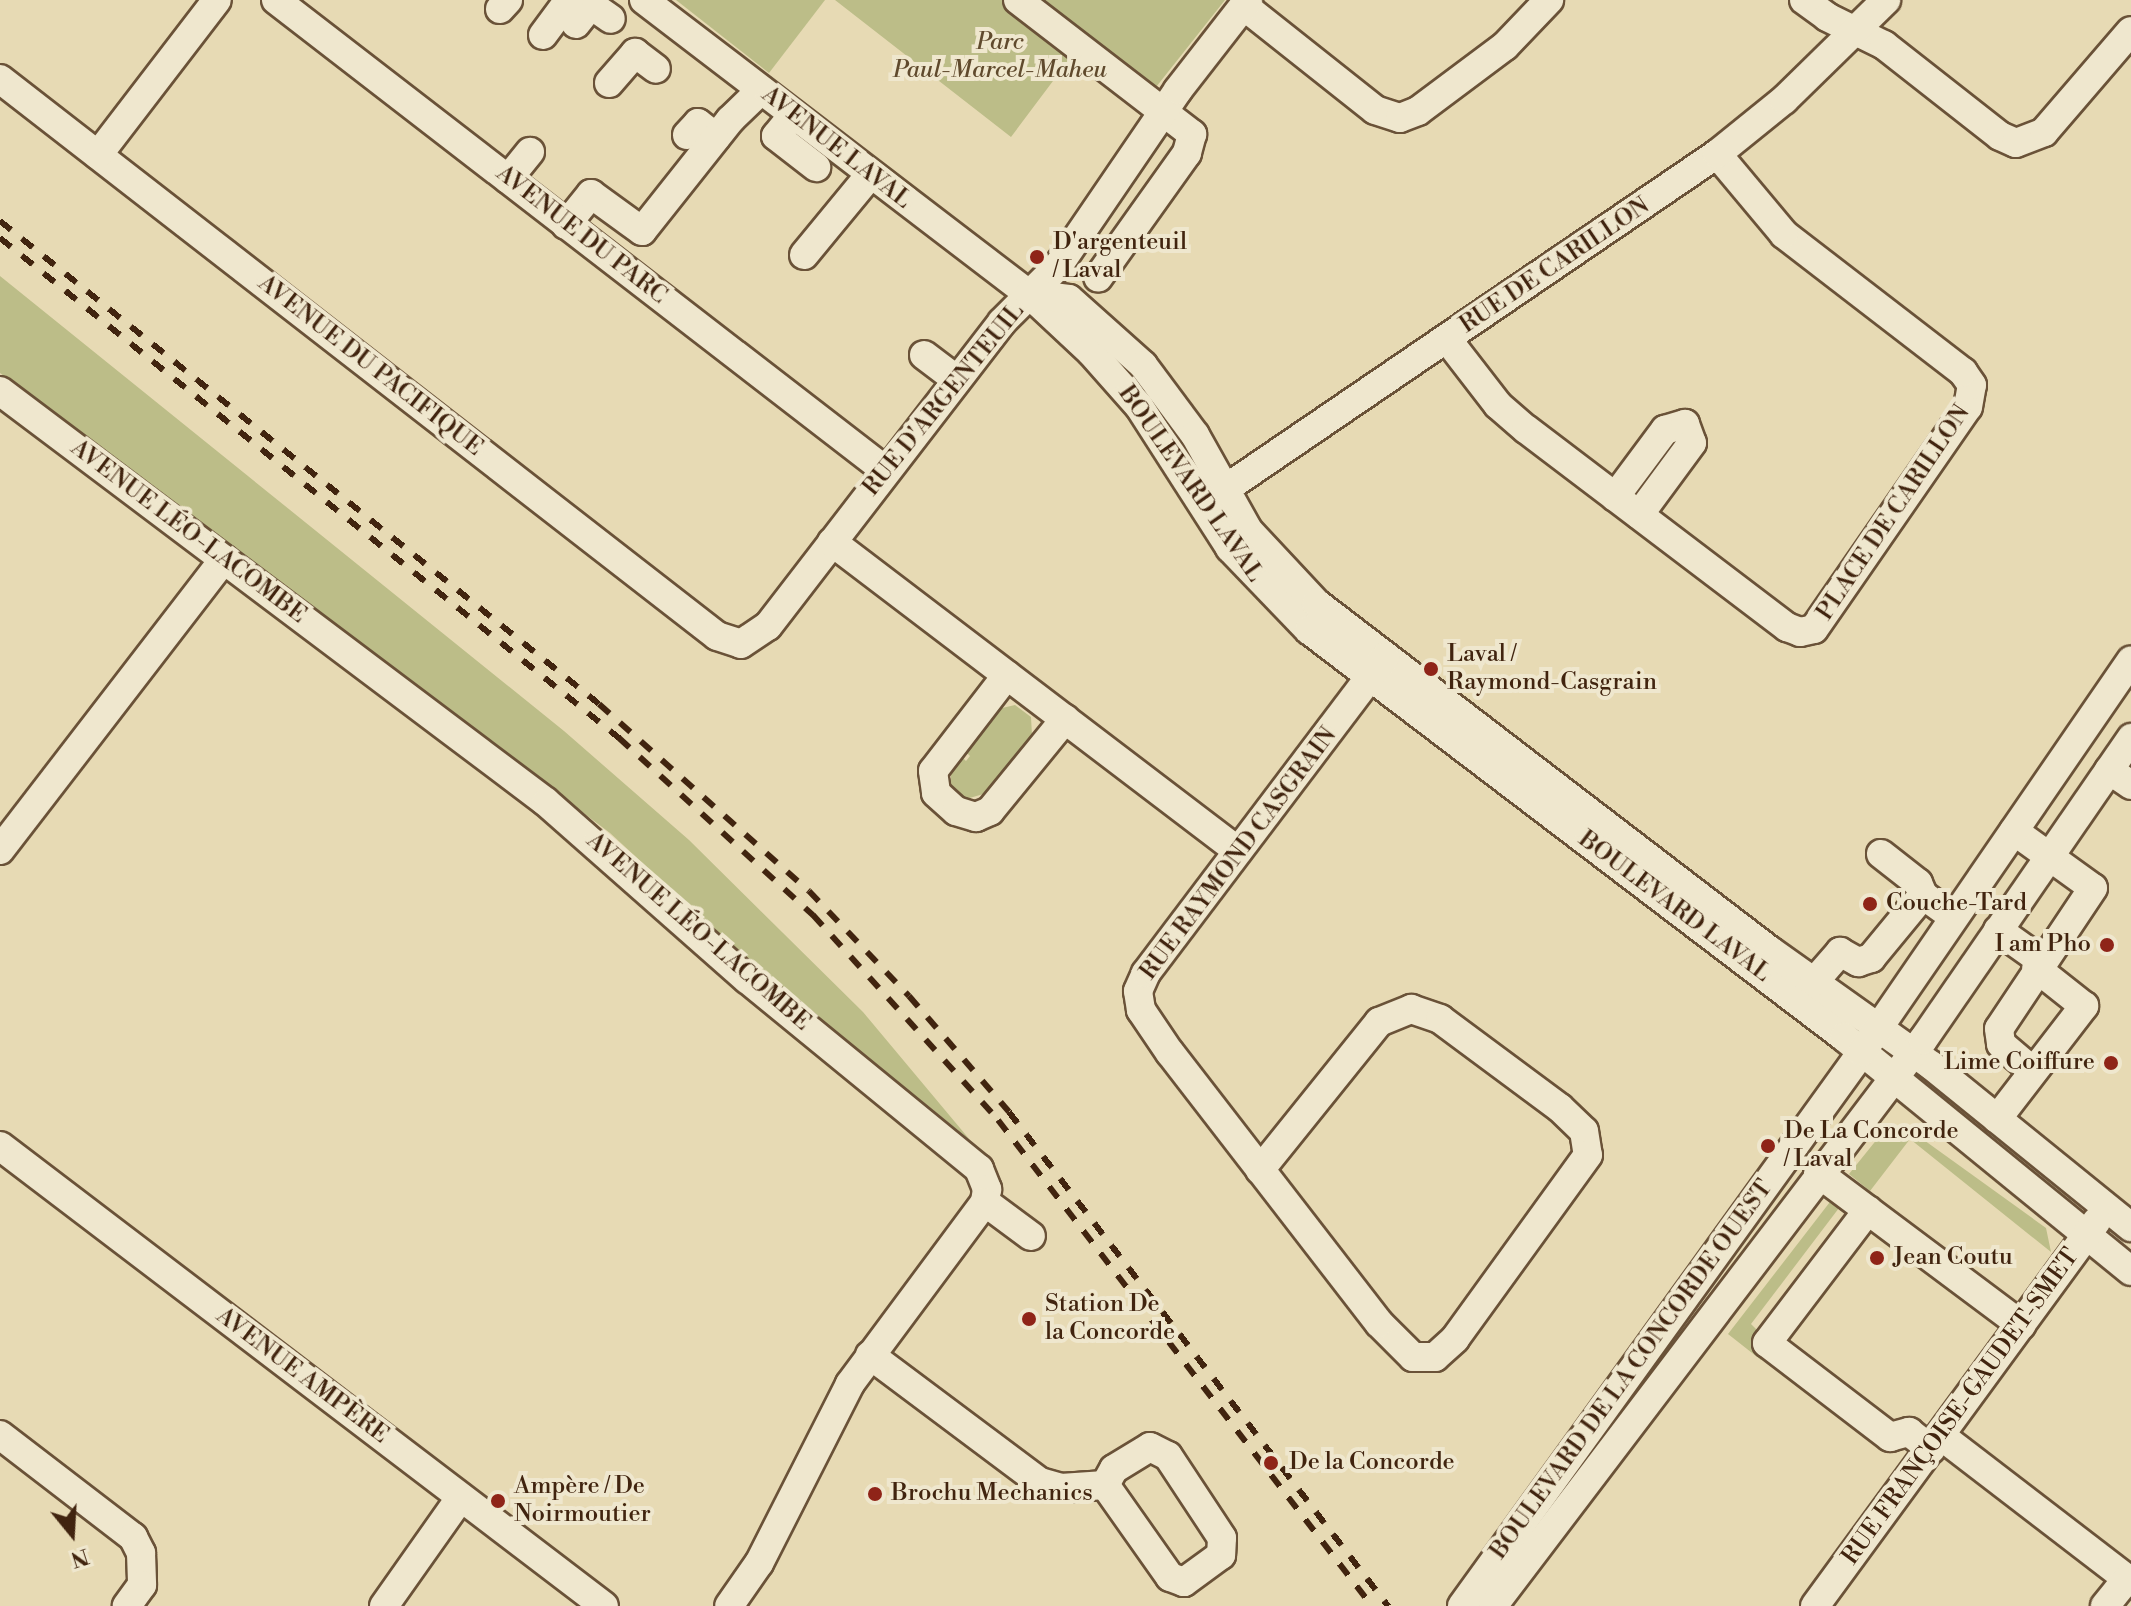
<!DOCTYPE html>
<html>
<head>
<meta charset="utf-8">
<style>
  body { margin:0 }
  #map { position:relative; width:2131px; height:1606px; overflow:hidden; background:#e7dab4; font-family:"Libre Bodoni",serif }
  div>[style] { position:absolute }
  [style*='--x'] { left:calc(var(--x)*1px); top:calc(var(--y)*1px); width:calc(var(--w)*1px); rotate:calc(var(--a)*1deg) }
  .green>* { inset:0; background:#bcbd88 }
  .roads { filter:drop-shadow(2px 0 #6a5238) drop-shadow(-2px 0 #6a5238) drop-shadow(0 2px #6a5238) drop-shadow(0 -2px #6a5238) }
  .minor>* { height:28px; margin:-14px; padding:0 14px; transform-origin:14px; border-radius:14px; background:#efe7ce }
  .rail>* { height:6px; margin-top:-3px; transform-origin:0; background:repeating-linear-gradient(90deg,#41240f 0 14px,transparent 0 28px) }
  .dots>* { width:22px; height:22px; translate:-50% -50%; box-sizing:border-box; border:4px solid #efe7ce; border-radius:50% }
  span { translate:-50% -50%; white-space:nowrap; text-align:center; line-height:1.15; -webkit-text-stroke:8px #efe7ce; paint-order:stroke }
  .park-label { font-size:24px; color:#604a2d; font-style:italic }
  .street-label { font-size:24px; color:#41240f }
  .poi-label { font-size:24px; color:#41240f }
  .left { translate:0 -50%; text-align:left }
  .right { translate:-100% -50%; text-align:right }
  .north { position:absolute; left:32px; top:1494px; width:80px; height:80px; -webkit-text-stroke:6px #efe7ce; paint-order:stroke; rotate:162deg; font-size:22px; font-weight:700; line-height:32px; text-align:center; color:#41240f }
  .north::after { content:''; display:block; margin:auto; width:28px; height:36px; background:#41240f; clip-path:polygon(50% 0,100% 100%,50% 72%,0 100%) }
</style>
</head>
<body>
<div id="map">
  <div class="green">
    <div style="clip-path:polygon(676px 0,825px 0,769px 73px)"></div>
    <div style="clip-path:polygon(835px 0,1225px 0,1141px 106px,1071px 57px,1011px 137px)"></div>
    <div style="clip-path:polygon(0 276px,564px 731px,689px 840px,863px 1012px,970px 1140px,750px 962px,610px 833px,0 373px)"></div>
    <div style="clip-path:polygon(1015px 705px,1031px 717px,1032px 735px,987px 793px,966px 799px,951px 787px,951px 771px,961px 756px,966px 761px,970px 756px,965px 751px,998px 709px)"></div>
    <div style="clip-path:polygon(1903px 1125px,2046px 1228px,2051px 1252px,1910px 1139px,1870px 1191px,1849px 1174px,1882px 1133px)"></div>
    <div style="clip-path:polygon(1833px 1198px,1842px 1204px,1751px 1324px,1772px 1345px,1761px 1360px,1728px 1334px)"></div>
  </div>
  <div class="roads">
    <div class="minor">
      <div style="--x:276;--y:0;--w:771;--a:37.67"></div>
      <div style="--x:644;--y:0;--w:484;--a:37.4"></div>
      <div style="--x:1029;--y:294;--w:85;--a:43.1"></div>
      <div style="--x:1091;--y:352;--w:72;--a:48.4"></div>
      <div style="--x:1139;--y:406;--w:169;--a:57.3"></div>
      <div style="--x:1230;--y:548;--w:114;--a:46.1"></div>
      <div style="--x:1309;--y:630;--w:672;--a:37.26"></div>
      <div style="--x:1844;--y:1037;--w:370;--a:39.2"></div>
      <div style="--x:1018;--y:0;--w:220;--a:37.6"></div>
      <div style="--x:1192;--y:134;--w:20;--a:105"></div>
      <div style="--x:1187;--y:153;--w:153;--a:125.5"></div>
      <div style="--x:1804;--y:0;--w:29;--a:36"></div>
      <div style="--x:1827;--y:17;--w:64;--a:26.2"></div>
      <div style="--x:1884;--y:45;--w:147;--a:38.1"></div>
      <div style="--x:2000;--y:136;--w:17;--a:24"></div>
      <div style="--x:2016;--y:143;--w:30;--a:-21"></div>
      <div style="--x:2044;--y:132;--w:133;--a:-49.3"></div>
      <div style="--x:1244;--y:6;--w:167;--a:38.4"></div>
      <div style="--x:1375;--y:110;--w:26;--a:18"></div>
      <div style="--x:1400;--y:118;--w:19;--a:-21"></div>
      <div style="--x:1418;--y:111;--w:109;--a:-36.8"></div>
      <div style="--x:1505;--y:46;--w:64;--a:-46.3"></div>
      <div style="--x:500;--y:9;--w:12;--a:-48"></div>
      <div style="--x:576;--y:24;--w:24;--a:-52"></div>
      <div style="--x:591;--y:5;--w:24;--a:35"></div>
      <div style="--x:543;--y:35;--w:44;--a:-53.4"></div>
      <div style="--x:0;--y:79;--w:908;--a:37.84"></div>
      <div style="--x:717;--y:636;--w:25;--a:18"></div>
      <div style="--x:741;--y:644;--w:32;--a:-34"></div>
      <div style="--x:768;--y:626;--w:384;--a:-52.4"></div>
      <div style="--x:1002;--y:322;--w:79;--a:-45"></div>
      <div style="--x:1058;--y:266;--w:213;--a:-55.7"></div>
      <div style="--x:1178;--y:90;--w:114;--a:-52.1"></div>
      <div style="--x:609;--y:83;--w:40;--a:-49"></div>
      <div style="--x:635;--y:53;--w:26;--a:37"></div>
      <div style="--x:793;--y:115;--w:27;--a:129"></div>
      <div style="--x:776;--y:136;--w:51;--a:37.8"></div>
      <div style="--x:687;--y:135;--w:16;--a:-47"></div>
      <div style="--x:698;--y:123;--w:23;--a:38"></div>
      <div style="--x:98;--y:155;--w:195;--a:-52.5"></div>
      <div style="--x:508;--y:179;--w:35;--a:-51"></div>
      <div style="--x:566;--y:225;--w:40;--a:-51"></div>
      <div style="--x:591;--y:194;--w:63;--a:36"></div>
      <div style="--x:642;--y:231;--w:142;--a:-51.6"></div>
      <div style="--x:730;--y:120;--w:43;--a:-44.1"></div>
      <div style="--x:804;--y:255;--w:104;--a:-50.5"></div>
      <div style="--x:1029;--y:294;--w:40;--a:7.1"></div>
      <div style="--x:1069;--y:299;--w:99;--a:41.7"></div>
      <div style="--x:1143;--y:365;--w:87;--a:53.4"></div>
      <div style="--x:1195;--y:435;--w:109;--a:60.8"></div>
      <div style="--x:1248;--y:530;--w:100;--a:47"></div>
      <div style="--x:1316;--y:603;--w:571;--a:37.45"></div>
      <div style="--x:1769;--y:950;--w:200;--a:35.4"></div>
      <div style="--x:1932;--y:1066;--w:256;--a:39"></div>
      <div style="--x:1447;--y:339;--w:83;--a:52.3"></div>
      <div style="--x:1498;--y:405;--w:37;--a:41"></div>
      <div style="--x:1526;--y:429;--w:328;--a:37.2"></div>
      <div style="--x:1787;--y:627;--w:14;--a:21"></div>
      <div style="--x:1800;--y:632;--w:14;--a:-12"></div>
      <div style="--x:1814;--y:629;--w:270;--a:-55.3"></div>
      <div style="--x:1968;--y:407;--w:22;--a:-80"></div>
      <div style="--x:1972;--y:385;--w:16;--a:-125"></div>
      <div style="--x:1963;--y:372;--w:226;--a:-142.4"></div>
      <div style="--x:1784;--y:234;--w:104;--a:-129.9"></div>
      <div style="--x:924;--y:355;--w:41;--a:37.1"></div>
      <div style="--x:0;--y:391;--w:683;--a:36.97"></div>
      <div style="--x:546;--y:802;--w:268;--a:41.4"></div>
      <div style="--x:747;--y:979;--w:300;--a:39.3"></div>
      <div style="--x:979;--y:1169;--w:22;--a:68"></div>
      <div style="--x:987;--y:1189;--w:13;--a:99"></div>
      <div style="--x:985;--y:1202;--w:227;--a:126.6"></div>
      <div style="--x:850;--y:1384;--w:201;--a:116.9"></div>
      <div style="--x:759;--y:1563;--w:52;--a:124.9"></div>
      <div style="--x:1615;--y:497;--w:84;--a:-53.3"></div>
      <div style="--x:1665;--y:430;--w:21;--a:-17"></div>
      <div style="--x:1685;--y:424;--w:20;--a:70"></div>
      <div style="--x:1692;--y:443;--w:89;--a:126.4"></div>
      <div style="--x:1209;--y:500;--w:615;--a:-34.26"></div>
      <div style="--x:1717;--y:154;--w:86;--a:-38.9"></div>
      <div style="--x:1784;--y:100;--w:143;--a:-44.4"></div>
      <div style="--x:832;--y:542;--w:510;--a:37.27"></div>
      <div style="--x:1007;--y:675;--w:121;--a:127.6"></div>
      <div style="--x:933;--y:771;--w:22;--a:82"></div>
      <div style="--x:936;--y:793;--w:27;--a:42"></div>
      <div style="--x:956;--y:811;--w:21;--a:17"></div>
      <div style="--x:976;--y:817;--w:15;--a:-23"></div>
      <div style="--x:990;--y:811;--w:119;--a:-50.8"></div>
      <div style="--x:2109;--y:770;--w:27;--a:34"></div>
      <div style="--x:2014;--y:831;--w:97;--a:35.8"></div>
      <div style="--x:2093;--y:888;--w:169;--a:123.7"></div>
      <div style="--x:1999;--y:1029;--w:15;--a:82"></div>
      <div style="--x:2001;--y:1044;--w:42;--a:40.2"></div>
      <div style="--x:0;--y:850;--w:367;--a:-52.4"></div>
      <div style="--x:1881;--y:854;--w:47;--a:38.1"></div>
      <div style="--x:1918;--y:883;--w:13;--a:67"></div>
      <div style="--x:1998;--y:930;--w:52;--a:35.5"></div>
      <div style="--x:1814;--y:982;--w:40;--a:-49"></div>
      <div style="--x:1840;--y:952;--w:21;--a:29"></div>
      <div style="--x:1858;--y:962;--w:14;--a:-17"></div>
      <div style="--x:1871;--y:958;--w:82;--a:-50.5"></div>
      <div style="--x:1923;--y:895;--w:37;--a:36"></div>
      <div style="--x:1997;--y:1119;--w:143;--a:-52.4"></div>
      <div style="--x:2084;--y:1006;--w:61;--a:-141.6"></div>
      <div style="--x:0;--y:1146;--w:759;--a:37.29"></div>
      <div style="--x:1260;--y:1170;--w:190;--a:-51.2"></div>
      <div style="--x:1379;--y:1022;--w:35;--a:-22"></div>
      <div style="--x:1411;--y:1009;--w:31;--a:19"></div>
      <div style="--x:1440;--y:1019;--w:149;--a:36.6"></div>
      <div style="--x:1560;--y:1108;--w:33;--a:44"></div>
      <div style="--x:1584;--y:1131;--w:24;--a:81"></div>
      <div style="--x:1588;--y:1155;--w:227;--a:125.9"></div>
      <div style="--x:1455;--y:1339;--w:27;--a:138"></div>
      <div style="--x:1435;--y:1357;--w:22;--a:180"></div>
      <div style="--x:1413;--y:1357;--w:48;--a:-135"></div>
      <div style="--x:1379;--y:1323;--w:341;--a:-127.7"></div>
      <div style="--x:1170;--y:1053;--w:52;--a:-124"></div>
      <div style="--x:1141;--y:1010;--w:19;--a:-99"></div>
      <div style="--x:1138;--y:991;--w:20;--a:-66"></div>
      <div style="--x:1146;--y:973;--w:396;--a:-52.9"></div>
      <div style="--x:1818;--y:1173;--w:254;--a:36.8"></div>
      <div style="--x:985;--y:1202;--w:57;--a:36.5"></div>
      <div style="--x:1868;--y:1210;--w:167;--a:127.2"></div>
      <div style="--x:1767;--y:1343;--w:155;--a:37.4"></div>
      <div style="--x:1890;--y:1437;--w:20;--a:-15"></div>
      <div style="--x:1909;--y:1432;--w:28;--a:38"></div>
      <div style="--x:870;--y:1355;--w:212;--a:36.8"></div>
      <div style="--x:1040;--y:1482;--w:22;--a:16"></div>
      <div style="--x:1061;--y:1488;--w:44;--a:-3.9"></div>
      <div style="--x:0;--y:1435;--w:168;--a:37.5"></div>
      <div style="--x:133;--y:1537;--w:18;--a:63"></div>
      <div style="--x:141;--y:1553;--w:32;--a:88"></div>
      <div style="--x:142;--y:1585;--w:26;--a:126"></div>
      <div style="--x:1941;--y:1436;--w:240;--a:37.5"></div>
      <div style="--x:1150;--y:1447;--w:20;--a:27"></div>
      <div style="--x:1168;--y:1456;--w:98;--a:56.6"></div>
      <div style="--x:1222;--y:1538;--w:17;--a:93"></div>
      <div style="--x:1221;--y:1555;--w:46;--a:143.9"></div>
      <div style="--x:1184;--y:1582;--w:15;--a:-160"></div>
      <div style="--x:1170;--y:1577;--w:113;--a:-125.2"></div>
      <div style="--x:1105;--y:1485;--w:18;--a:-61"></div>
      <div style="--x:1114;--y:1469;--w:42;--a:-31.4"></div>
      <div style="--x:384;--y:1606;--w:133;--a:-54.8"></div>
      <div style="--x:1462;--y:1606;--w:683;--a:-54.17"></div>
      <div style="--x:1862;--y:1052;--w:475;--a:-55.5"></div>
      <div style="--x:1493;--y:1606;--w:711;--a:-52.78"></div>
      <div style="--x:1923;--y:1040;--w:367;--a:-55.4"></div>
      <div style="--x:1815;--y:1606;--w:477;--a:-53.8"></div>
      <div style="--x:2105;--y:1606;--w:35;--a:-51"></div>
    </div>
  </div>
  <div class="rail">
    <div style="--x:0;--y:221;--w:769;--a:38.88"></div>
    <div style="--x:599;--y:704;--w:281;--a:41.7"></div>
    <div style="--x:809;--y:891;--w:145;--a:46.4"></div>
    <div style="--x:909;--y:996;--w:153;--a:49.2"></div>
    <div style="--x:1009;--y:1112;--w:623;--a:52.5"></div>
    <div style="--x:0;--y:238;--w:796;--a:38.93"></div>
    <div style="--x:619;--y:738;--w:263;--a:42.4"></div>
    <div style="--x:813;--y:915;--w:276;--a:47.9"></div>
    <div style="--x:998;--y:1120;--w:613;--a:52.42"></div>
  </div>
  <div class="dots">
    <div style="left:1037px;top:257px;background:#8f2418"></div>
    <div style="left:1431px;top:669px;background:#8f2418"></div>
    <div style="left:1870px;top:904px;background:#8f2418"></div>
    <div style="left:2107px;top:945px;background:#8f2418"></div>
    <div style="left:2111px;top:1063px;background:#8f2418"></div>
    <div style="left:1768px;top:1146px;background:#8f2418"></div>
    <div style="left:1877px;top:1258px;background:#8f2418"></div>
    <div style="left:1029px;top:1319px;background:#8f2418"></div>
    <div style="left:1271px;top:1463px;background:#8f2418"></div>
    <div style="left:875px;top:1494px;background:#8f2418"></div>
    <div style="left:498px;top:1501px;background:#8f2418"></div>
  </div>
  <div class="park-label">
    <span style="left:1000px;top:57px">Parc<br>Paul-Marcel-Maheu</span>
  </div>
  <div class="street-label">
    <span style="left:836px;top:148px;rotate:38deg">AVENUE LAVAL</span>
    <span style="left:581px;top:235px;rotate:38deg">AVENUE DU PARC</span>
    <span style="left:1555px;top:266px;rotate:-34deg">RUE DE CARILLON</span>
    <span style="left:370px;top:366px;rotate:38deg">AVENUE DU PACIFIQUE</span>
    <span style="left:944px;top:400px;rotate:-51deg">RUE D'ARGENTEUIL</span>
    <span style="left:1190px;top:484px;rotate:55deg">BOULEVARD LAVAL</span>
    <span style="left:1894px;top:513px;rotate:-56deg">PLACE DE CARILLON</span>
    <span style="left:188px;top:532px;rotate:37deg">AVENUE LÉO-LACOMBE</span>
    <span style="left:1239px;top:854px;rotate:-53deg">RUE RAYMOND CASGRAIN</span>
    <span style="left:1674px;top:907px;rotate:37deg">BOULEVARD LAVAL</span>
    <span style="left:698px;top:932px;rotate:41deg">AVENUE LÉO-LACOMBE</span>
    <span style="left:1632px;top:1370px;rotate:-54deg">BOULEVARD DE LA CONCORDE OUEST</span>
    <span style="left:302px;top:1376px;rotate:37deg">AVENUE AMPÈRE</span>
    <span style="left:1961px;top:1407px;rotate:-54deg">RUE FRANÇOISE-GAUDET-SMET</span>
  </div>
  <div class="poi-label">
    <span class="left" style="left:1053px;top:257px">D'argenteuil<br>/ Laval</span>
    <span class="left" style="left:1447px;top:669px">Laval /<br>Raymond-Casgrain</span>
    <span class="left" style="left:1886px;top:904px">Couche-Tard</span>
    <span class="right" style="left:2091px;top:945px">I am Pho</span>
    <span class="right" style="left:2095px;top:1063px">Lime Coiffure</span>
    <span class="left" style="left:1784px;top:1146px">De La Concorde<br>/ Laval</span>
    <span class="left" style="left:1893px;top:1258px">Jean Coutu</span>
    <span class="left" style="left:1045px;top:1319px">Station De<br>la Concorde</span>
    <span class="left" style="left:1289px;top:1463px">De la Concorde</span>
    <span class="left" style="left:514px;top:1501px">Ampère / De<br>Noirmoutier</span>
    <span class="left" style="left:891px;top:1494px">Brochu Mechanics</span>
  </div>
  <div class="north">N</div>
</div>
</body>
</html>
